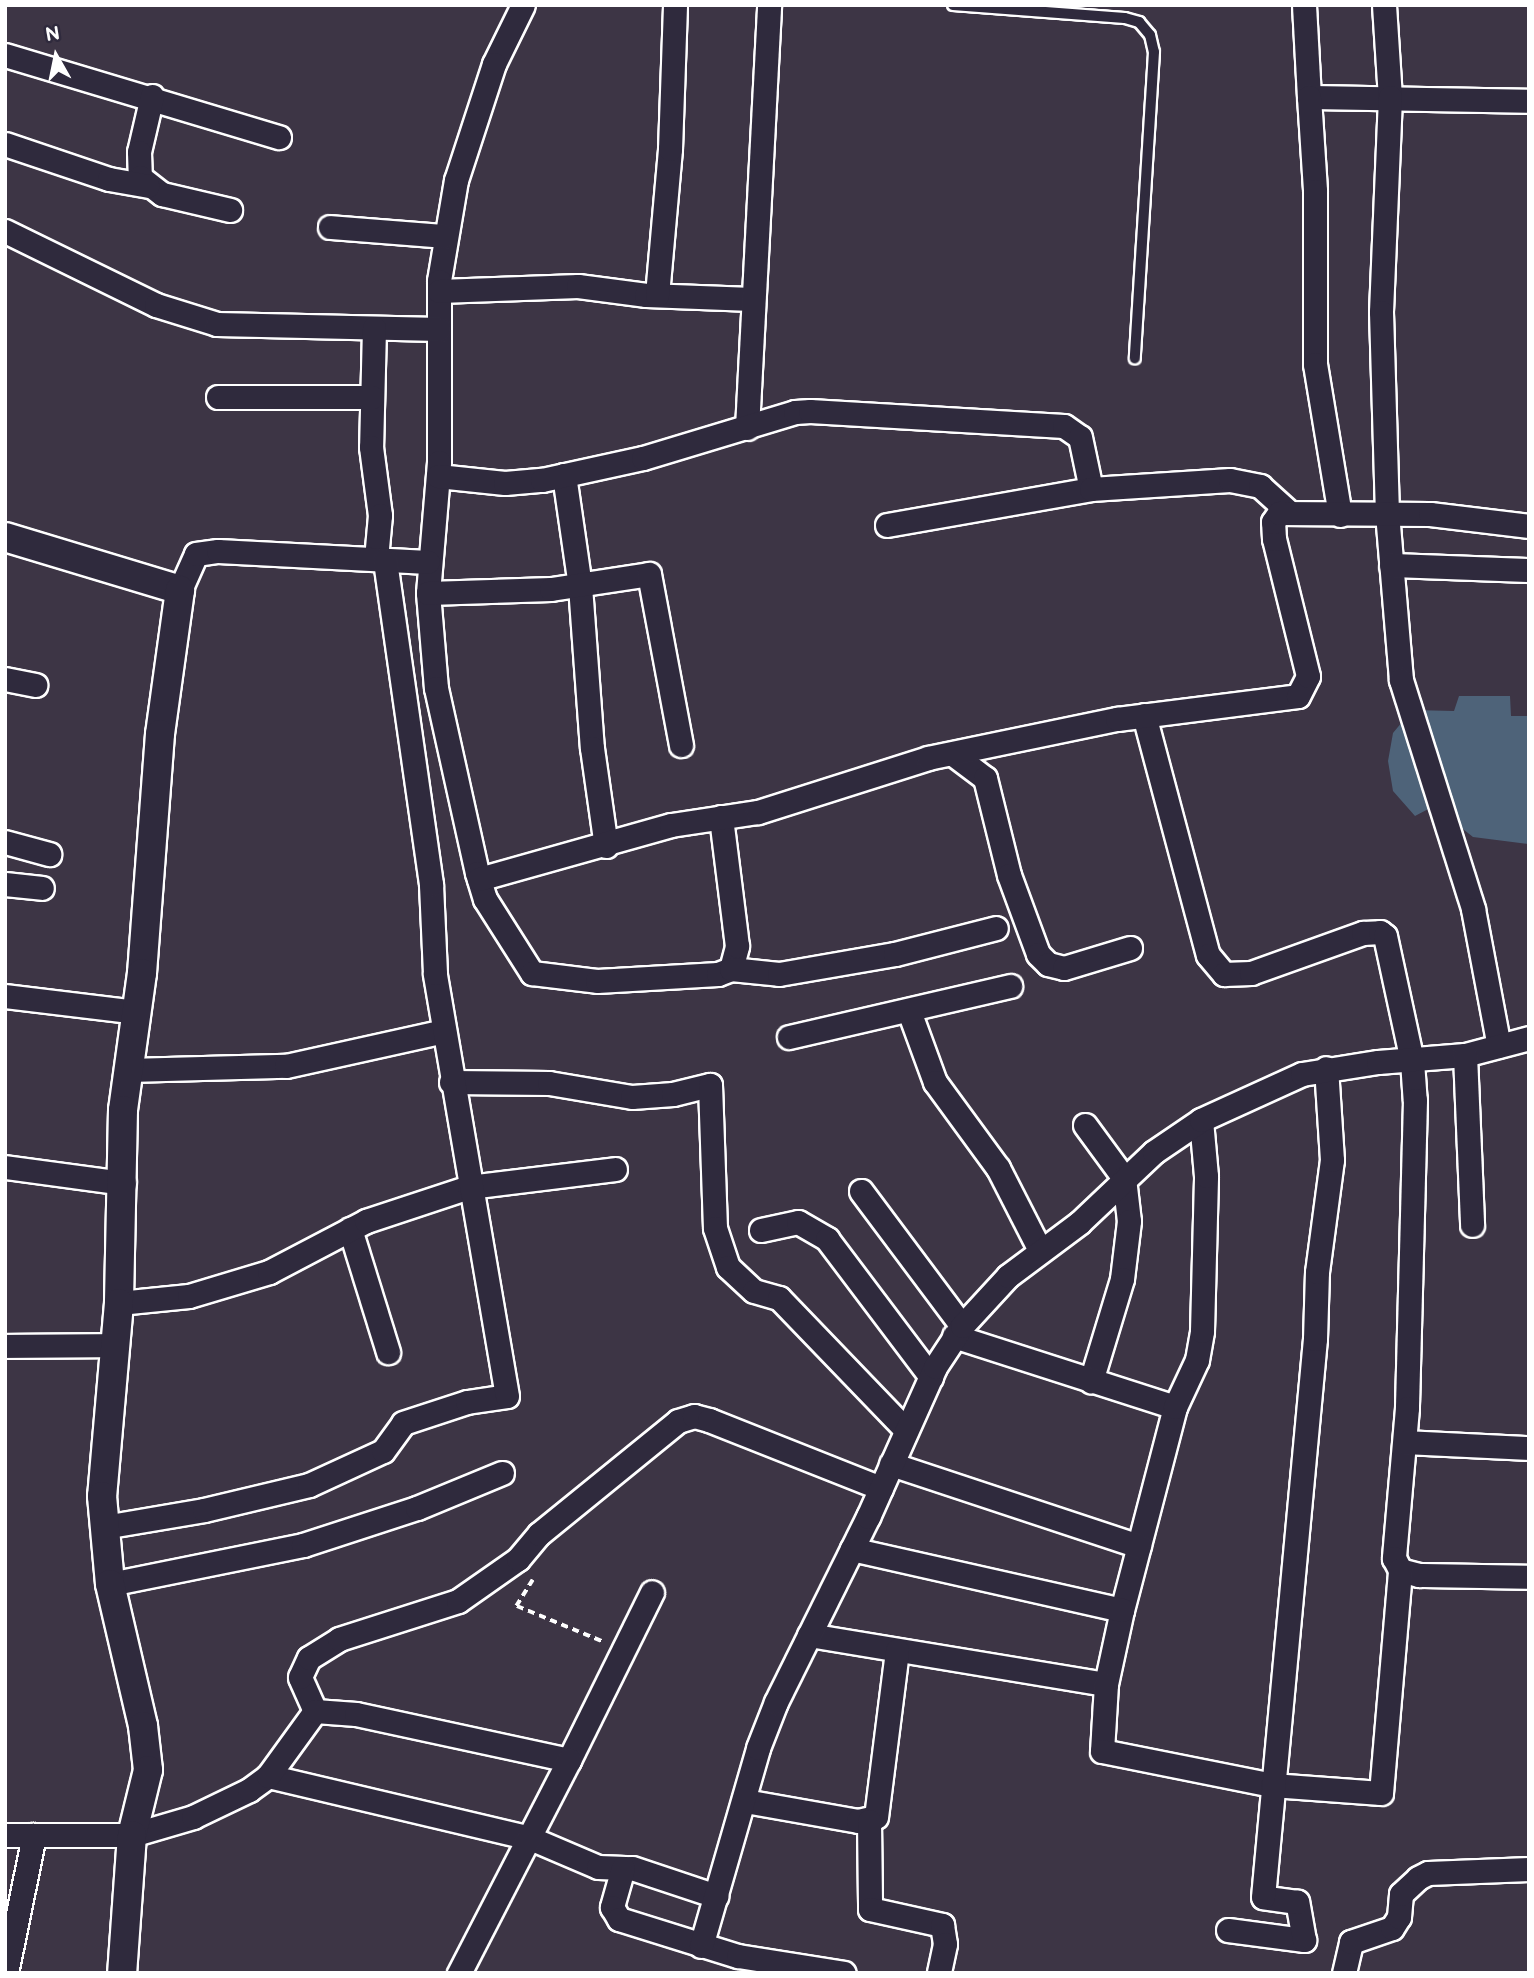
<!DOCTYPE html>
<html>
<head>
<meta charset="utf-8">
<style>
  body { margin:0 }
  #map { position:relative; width:1534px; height:1978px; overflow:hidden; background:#3d3545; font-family:"Balsamiq Sans",sans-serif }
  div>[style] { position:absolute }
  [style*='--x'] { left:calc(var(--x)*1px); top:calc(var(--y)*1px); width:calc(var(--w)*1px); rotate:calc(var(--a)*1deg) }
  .water>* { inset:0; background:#4e6379 }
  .path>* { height:3.5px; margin-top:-1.75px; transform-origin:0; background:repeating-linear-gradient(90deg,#fff 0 7px,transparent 0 12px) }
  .roads { filter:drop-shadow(2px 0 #fff) drop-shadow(-2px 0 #fff) drop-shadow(0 2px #fff) drop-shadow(0 -2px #fff) }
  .service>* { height:10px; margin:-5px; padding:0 5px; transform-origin:5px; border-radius:5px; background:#2f2a3d }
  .minor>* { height:23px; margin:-11.5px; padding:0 11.5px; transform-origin:11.5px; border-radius:11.5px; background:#2f2a3d }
  .tertiary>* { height:28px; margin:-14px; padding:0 14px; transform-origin:14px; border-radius:14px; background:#2f2a3d }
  span { translate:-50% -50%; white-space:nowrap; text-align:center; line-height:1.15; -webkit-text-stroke:6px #2f2a3d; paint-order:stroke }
  .frame { position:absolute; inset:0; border:7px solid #fff; pointer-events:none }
  .north { position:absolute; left:21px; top:21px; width:70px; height:70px; -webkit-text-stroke:5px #2f2a3d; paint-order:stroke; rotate:351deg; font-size:19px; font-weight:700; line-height:28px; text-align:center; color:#fff }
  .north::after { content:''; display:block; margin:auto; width:24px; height:32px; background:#fff; clip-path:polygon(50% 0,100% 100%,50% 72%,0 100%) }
</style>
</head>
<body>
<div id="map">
  <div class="water">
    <div style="clip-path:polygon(1459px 696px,1510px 696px,1511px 716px,1529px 716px,1529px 844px,1473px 837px,1434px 806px,1415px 816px,1393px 791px,1388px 761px,1393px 733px,1412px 710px,1454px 711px)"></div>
  </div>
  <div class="path">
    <div style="--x:533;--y:1580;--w:31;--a:122"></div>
    <div style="--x:517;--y:1606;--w:94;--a:22.5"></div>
  </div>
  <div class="roads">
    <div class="service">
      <div style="--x:953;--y:5;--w:172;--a:4.3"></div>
      <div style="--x:1125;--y:18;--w:15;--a:16"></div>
      <div style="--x:1139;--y:22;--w:17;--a:50"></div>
      <div style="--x:1150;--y:35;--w:17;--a:77"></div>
      <div style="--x:1154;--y:52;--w:307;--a:93.6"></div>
    </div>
    <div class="minor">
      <div style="--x:523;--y:5;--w:66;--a:116.2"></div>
      <div style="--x:494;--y:64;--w:122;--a:108.1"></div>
      <div style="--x:456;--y:180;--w:102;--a:99.6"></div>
      <div style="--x:439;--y:281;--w:181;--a:90"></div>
      <div style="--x:439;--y:462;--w:131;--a:94.8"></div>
      <div style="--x:428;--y:593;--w:95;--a:85.2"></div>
      <div style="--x:436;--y:688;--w:189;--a:77.5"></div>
      <div style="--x:477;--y:873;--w:27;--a:73"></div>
      <div style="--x:485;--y:899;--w:88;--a:57.6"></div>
      <div style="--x:532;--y:973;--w:65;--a:7"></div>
      <div style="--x:597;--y:981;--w:121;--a:-3.3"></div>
      <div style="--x:718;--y:974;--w:14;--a:-21"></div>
      <div style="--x:731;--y:969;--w:24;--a:-75"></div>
      <div style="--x:737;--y:946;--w:130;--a:-97.1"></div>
      <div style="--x:1304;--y:5;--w:92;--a:86.9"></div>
      <div style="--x:1309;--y:97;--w:220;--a:1"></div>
      <div style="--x:1384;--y:5;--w:92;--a:86.3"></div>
      <div style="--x:1390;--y:97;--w:215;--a:92.4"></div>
      <div style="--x:1381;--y:312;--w:201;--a:88.3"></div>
      <div style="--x:1387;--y:513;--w:168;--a:85.2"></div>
      <div style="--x:1401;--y:680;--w:240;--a:72.5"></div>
      <div style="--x:1473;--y:909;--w:139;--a:79.3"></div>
      <div style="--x:5;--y:55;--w:286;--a:16.7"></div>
      <div style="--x:152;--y:96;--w:57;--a:103.1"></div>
      <div style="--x:139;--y:152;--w:25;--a:88"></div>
      <div style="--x:140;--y:177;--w:28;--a:38"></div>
      <div style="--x:162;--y:194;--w:70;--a:13.2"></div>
      <div style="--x:1309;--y:97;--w:94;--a:86.3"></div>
      <div style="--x:1315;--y:191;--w:173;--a:90"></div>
      <div style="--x:1315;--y:364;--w:153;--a:80.6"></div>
      <div style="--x:5;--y:144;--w:110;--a:18.6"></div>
      <div style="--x:109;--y:179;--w:39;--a:10"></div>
      <div style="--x:330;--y:227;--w:114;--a:4.5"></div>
      <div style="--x:5;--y:231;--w:168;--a:26.1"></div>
      <div style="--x:156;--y:305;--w:64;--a:17.3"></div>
      <div style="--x:217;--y:324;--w:222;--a:1.3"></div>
      <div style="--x:439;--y:291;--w:139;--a:-2.1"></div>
      <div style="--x:578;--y:286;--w:69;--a:7.5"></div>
      <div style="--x:646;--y:295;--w:106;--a:2.2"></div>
      <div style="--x:657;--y:295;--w:147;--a:-84.9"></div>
      <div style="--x:670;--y:149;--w:144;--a:-88"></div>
      <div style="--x:374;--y:328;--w:119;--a:91.4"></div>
      <div style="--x:371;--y:447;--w:69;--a:82.5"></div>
      <div style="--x:380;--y:515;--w:44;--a:95.2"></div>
      <div style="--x:218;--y:397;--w:154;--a:0"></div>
      <div style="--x:747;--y:428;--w:424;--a:-87"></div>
      <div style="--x:564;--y:475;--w:112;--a:81.8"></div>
      <div style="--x:580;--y:586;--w:162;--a:85.8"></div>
      <div style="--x:592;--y:748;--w:99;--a:81.9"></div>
      <div style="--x:438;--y:476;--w:67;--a:6"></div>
      <div style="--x:505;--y:483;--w:37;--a:-5"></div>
      <div style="--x:542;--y:480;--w:103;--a:-12.3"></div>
      <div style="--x:643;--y:458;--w:159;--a:-16.8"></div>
      <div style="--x:795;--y:412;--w:15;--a:-4"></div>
      <div style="--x:810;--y:411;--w:254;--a:3.4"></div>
      <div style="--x:1064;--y:426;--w:19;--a:35"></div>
      <div style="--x:1080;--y:437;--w:53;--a:78.1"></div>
      <div style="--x:887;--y:525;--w:207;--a:-10"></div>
      <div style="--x:1091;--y:489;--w:139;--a:-3.7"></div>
      <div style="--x:1230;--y:480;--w:31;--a:11"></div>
      <div style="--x:1260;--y:486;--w:38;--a:42"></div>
      <div style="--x:1391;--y:565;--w:138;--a:2.1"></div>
      <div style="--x:180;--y:590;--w:39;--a:-66"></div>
      <div style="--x:196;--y:554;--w:22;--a:-8"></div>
      <div style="--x:218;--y:551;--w:210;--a:3"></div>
      <div style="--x:428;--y:593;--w:123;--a:-1.9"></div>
      <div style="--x:551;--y:589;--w:99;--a:-8.7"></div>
      <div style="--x:649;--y:574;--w:174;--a:79.4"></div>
      <div style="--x:5;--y:679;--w:31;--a:11"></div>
      <div style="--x:1144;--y:715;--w:248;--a:75.1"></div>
      <div style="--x:1208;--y:955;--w:25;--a:50"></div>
      <div style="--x:1224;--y:974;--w:27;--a:-2"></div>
      <div style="--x:1251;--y:973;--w:119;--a:-19.7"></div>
      <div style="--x:1363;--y:933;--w:17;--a:-3"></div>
      <div style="--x:1380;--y:932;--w:6;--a:39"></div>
      <div style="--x:1385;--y:936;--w:128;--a:77.8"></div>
      <div style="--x:1412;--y:1061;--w:39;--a:86"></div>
      <div style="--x:1415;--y:1100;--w:308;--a:91.5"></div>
      <div style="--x:1407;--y:1408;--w:151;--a:95"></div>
      <div style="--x:1394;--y:1558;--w:13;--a:63"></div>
      <div style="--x:1400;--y:1570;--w:20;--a:15"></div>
      <div style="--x:1419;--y:1575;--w:110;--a:1"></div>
      <div style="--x:953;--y:754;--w:40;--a:37"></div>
      <div style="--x:985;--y:778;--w:100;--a:76.1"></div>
      <div style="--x:1009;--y:875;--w:84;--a:69.8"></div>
      <div style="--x:1038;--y:954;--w:14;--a:45"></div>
      <div style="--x:1048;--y:964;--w:16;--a:14"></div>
      <div style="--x:1064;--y:968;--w:69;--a:-16.9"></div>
      <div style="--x:5;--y:842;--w:46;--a:15.3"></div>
      <div style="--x:479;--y:879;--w:199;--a:-15.7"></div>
      <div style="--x:671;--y:825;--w:88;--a:-8.5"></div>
      <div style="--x:758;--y:812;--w:178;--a:-17.6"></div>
      <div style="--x:928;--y:758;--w:193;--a:-11.7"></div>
      <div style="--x:1117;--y:719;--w:182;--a:-7.2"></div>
      <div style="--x:1298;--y:696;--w:22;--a:-63"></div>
      <div style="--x:1308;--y:676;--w:141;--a:-103.9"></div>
      <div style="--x:1274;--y:539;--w:17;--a:-93"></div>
      <div style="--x:1273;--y:522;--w:11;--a:-56"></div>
      <div style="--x:1279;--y:513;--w:151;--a:0.4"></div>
      <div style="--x:1430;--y:514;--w:100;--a:6.9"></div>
      <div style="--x:5;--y:884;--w:37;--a:6"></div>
      <div style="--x:731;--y:969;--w:48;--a:5.9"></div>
      <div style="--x:779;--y:974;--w:118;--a:-9.8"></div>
      <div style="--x:895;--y:954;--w:104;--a:-14.4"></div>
      <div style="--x:5;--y:996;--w:133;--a:6.9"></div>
      <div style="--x:909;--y:1011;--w:76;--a:69.9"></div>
      <div style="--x:935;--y:1082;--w:107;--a:53.8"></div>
      <div style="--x:998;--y:1168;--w:92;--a:62.9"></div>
      <div style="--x:789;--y:1037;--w:227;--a:-13"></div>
      <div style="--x:1465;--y:1055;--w:66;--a:-14.9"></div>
      <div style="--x:128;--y:1070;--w:158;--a:-1.5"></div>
      <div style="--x:286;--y:1066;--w:162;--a:-12.5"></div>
      <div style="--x:451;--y:1082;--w:98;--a:0.6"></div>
      <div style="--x:549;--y:1083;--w:84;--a:9.6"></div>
      <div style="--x:632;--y:1097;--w:41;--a:-4.2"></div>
      <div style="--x:673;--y:1094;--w:38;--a:-14"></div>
      <div style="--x:710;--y:1085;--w:143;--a:88"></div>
      <div style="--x:715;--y:1228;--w:41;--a:71.6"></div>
      <div style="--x:728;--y:1267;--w:35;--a:43"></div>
      <div style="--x:754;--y:1291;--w:26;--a:16"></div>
      <div style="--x:779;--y:1298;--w:183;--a:46.1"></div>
      <div style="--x:1085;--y:1125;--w:66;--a:53.7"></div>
      <div style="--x:1124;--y:1178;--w:43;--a:83.4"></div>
      <div style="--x:1129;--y:1221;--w:58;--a:96.9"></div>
      <div style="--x:1122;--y:1279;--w:107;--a:106.9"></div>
      <div style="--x:5;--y:1167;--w:120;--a:7.7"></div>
      <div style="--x:861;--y:1191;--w:169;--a:53.2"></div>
      <div style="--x:350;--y:1229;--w:129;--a:72.8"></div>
      <div style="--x:761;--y:1230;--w:38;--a:-12"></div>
      <div style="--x:798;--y:1222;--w:34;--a:30"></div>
      <div style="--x:827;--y:1239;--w:173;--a:53"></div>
      <div style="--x:119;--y:1303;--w:70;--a:-5.7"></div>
      <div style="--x:189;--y:1296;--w:84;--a:-16.7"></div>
      <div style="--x:269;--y:1272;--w:110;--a:-27.7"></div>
      <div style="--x:366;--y:1221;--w:108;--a:-18.3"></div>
      <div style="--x:469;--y:1187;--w:147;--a:-7"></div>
      <div style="--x:954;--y:1336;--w:232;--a:17.8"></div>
      <div style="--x:1175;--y:1407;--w:210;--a:104.6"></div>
      <div style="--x:5;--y:1346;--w:112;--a:-0.5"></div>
      <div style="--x:1175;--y:1407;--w:52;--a:-64.9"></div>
      <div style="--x:1197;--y:1360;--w:29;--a:-80"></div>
      <div style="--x:1202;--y:1331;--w:155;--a:-88.5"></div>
      <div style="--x:1206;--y:1176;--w:56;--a:-95.1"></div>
      <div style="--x:1405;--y:1442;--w:124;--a:2.8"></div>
      <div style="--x:891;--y:1464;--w:261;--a:18.3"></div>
      <div style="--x:104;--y:1527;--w:101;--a:-9.6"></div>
      <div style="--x:204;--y:1510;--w:108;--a:-13.4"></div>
      <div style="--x:309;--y:1485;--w:81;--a:-24.7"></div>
      <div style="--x:383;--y:1451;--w:34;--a:-54"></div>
      <div style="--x:403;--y:1423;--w:67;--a:-18.2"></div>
      <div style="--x:467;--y:1402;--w:40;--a:-8.5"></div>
      <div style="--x:507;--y:1396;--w:429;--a:-99.7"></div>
      <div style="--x:435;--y:973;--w:89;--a:-92.6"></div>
      <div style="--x:431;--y:884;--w:327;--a:-98.1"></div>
      <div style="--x:110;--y:1584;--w:197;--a:-11.4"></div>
      <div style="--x:303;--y:1545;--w:120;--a:-18"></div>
      <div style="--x:417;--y:1508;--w:92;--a:-22.4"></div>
      <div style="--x:809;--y:1635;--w:301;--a:9.4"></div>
      <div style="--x:1106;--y:1684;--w:76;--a:-77.8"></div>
      <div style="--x:1122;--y:1610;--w:277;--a:-167.3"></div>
      <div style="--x:1106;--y:1684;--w:67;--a:93.4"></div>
      <div style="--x:1102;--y:1751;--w:173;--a:11.3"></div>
      <div style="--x:1272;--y:1785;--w:109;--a:4.2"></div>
      <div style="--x:1381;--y:1793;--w:224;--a:-85.1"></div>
      <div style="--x:315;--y:1711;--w:37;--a:-114"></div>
      <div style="--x:300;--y:1677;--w:21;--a:-65"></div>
      <div style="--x:309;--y:1658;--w:36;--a:-32"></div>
      <div style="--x:339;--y:1639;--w:125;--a:-17.7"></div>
      <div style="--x:458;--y:1601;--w:73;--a:-35"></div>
      <div style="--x:518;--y:1559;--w:33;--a:-50"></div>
      <div style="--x:539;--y:1534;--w:179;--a:-39.1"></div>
      <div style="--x:678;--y:1421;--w:17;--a:-17"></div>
      <div style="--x:694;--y:1416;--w:16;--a:15"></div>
      <div style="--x:709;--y:1420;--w:185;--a:21.6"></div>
      <div style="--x:569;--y:1760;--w:187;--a:-63.7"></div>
      <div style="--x:268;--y:1776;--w:269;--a:13.3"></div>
      <div style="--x:530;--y:1838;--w:74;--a:23.1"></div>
      <div style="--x:598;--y:1867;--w:34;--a:2"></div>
      <div style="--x:632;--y:1868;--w:89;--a:18.4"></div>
      <div style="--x:745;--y:1801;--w:115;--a:10"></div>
      <div style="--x:858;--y:1821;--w:18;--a:-13"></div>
      <div style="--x:876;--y:1817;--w:168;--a:-82.8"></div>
      <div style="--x:869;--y:1821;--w:88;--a:89.3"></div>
      <div style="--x:870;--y:1909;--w:74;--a:12.5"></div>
      <div style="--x:942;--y:1925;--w:19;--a:81"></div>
      <div style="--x:945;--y:1944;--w:30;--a:102"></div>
      <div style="--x:5;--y:1835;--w:127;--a:0"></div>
      <div style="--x:132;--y:1835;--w:64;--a:-16.4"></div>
      <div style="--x:193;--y:1817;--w:62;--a:-25.7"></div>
      <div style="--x:249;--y:1790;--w:24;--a:-36"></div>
      <div style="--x:268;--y:1776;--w:80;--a:-54.1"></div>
      <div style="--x:315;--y:1711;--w:41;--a:4.2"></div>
      <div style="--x:356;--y:1714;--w:218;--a:12.2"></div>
      <div style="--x:569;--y:1760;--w:240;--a:117.3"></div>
      <div style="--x:623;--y:1868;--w:41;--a:105.8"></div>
      <div style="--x:612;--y:1907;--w:14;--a:60"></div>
      <div style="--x:619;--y:1919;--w:125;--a:17.3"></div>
      <div style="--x:738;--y:1956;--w:107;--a:9.1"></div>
      <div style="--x:1228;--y:1930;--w:77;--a:7.5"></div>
      <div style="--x:1304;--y:1940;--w:39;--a:-100"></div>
      <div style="--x:1297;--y:1902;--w:34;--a:-172"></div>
      <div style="--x:1263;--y:1897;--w:560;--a:-84.68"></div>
      <div style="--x:1315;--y:1339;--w:67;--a:-88.3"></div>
      <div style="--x:1317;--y:1272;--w:113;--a:-82.4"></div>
      <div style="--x:1332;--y:1160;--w:92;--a:-93.7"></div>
      <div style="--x:701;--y:1946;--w:206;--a:-73.9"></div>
      <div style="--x:758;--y:1748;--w:49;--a:-68.6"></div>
      <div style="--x:776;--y:1702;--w:207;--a:-63.6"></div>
      <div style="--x:868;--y:1517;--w:164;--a:-65.9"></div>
      <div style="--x:935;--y:1367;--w:49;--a:-56.6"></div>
      <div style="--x:962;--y:1326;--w:68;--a:-47.4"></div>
      <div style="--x:1008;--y:1276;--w:89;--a:-36.7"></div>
      <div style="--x:1079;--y:1223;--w:103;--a:-43.4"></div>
      <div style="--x:1154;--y:1152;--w:57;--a:-34.2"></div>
      <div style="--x:1201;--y:1120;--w:111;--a:-24.5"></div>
      <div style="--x:1302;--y:1074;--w:77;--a:-9"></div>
      <div style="--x:1378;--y:1062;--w:87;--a:-4.6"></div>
      <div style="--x:1465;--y:1055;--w:170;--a:87.6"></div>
      <div style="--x:6;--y:1973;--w:141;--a:-78.5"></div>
      <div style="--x:1344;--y:1973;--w:32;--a:-77"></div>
      <div style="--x:1351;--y:1942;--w:43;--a:-18.9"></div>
      <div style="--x:1392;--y:1928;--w:13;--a:-58"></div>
      <div style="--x:1399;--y:1917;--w:23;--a:-85"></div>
      <div style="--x:1401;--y:1894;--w:23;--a:-43"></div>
      <div style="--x:1418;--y:1878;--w:11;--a:-27"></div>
      <div style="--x:1428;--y:1873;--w:101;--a:-2.3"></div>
    </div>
    <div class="tertiary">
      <div style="--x:5;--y:537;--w:183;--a:16.8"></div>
      <div style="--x:180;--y:590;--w:145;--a:97.9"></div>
      <div style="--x:160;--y:734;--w:240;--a:94.3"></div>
      <div style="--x:142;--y:973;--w:138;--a:97.9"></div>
      <div style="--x:123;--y:1110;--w:193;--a:91.2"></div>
      <div style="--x:119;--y:1303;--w:194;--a:95"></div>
      <div style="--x:102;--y:1496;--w:88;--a:84.8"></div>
      <div style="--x:110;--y:1584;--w:146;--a:76.9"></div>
      <div style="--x:143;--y:1726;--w:44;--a:83.5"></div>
      <div style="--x:148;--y:1770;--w:67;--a:103.8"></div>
      <div style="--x:132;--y:1835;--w:138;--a:94.1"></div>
    </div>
  </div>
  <div class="frame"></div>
  <div class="north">N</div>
</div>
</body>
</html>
